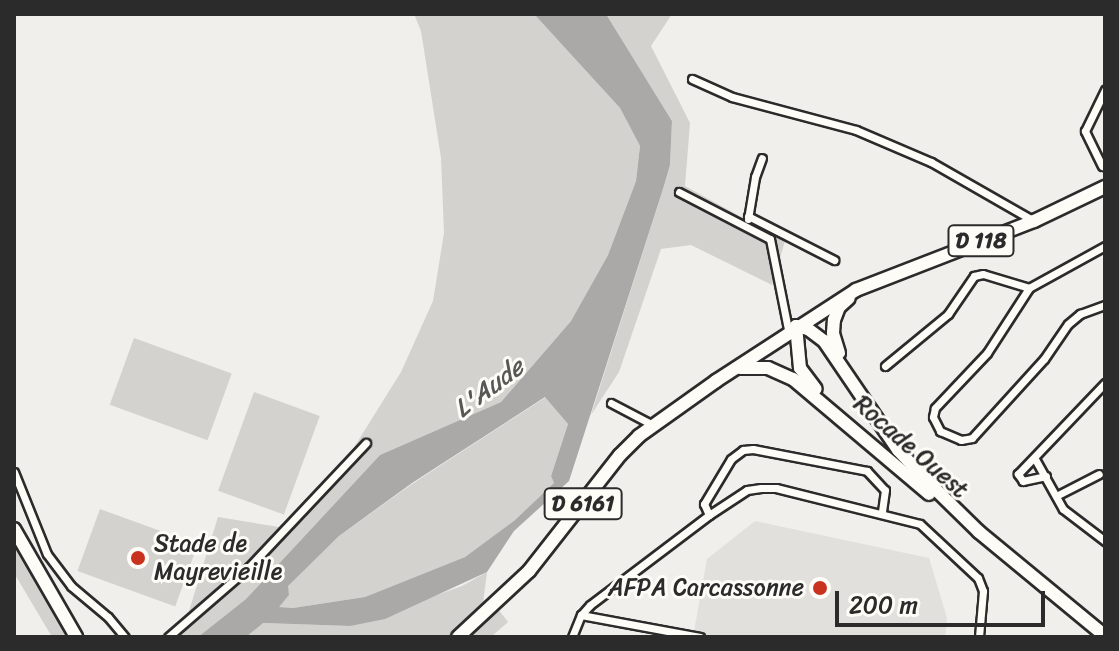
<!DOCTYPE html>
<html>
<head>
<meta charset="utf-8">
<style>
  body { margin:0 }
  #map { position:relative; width:1119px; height:651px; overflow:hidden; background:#f0efeb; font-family:Sriracha,sans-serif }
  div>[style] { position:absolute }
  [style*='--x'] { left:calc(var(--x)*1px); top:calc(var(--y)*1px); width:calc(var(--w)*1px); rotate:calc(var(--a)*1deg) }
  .built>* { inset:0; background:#e1e0dc }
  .green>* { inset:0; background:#d3d2cf; transform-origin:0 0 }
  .water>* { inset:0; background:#aaa9a7 }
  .roads { filter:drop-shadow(2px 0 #2b2b2b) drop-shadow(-2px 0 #2b2b2b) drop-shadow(0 2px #2b2b2b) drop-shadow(0 -2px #2b2b2b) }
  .street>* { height:7px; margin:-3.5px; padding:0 3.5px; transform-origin:3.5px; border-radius:3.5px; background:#fdfcf7 }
  .primary>* { height:12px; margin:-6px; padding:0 6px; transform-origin:6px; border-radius:6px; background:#fdfcf7 }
  .dots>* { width:22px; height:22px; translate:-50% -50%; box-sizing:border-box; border:4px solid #fdfcf7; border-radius:50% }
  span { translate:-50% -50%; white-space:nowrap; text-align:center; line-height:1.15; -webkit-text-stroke:6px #fdfcf7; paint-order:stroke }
  .shield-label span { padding:2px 6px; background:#fdfcf7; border:2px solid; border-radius:6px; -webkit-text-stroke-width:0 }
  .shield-label { font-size:22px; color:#2b2b2b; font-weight:700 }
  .street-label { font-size:24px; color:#2b2b2b }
  .poi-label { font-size:24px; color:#2b2b2b }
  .left { translate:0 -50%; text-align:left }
  .right { translate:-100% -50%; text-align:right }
  .water-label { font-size:26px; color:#575756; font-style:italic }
  .frame { position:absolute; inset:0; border:16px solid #2b2b2b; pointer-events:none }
  .scale { position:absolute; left:835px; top:591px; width:210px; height:36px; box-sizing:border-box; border:4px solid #2b2b2b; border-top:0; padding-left:10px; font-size:24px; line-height:28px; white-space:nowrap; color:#2b2b2b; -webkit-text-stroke:6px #fdfcf7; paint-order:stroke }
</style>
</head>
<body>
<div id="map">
  <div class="built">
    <div style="clip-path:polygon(755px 521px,929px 558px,947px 618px,945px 637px,693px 637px,707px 559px)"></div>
  </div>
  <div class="green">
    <div style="clip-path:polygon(414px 14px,534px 14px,620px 108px,640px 146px,636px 181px,608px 255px,571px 321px,501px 402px,380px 455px,246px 599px,198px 637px,171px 637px,185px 624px,218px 517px,285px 528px,303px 502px,343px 465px,401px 372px,433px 301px,444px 233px,441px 158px,421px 31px)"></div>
    <div style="clip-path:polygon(606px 14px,672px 14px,651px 46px,690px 123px,685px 186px,785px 241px,772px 285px,691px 245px,661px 249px,619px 372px,591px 415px,663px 189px,670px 165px,672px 121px)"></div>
    <div style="left:134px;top:338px;width:104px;height:71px;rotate:20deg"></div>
    <div style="left:254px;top:392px;width:70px;height:105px;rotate:20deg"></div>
    <div style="clip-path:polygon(546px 397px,568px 424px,551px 476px,554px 483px,515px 520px,465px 557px,365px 597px,293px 608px,278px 607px,289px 595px,287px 586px,339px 536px,412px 484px)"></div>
    <div style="left:100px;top:509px;width:104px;height:66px;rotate:20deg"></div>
    <div style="clip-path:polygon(14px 543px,47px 602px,66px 637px,52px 637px,14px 573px)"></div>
    <div style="clip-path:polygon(487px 572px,482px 611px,454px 637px,246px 637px,262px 623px,350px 626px,462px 586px)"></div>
    <div style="clip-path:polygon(498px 609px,508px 622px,491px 637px,466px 637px)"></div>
  </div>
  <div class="water">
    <div style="clip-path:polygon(evenodd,534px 14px,606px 14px,672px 121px,670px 165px,663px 189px,569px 481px,514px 531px,487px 572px,385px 619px,350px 626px,263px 623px,246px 637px,198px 637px,246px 599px,380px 455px,501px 402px,571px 321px,608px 255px,636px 181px,640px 146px,620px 108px,534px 14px,545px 397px,568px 424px,551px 476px,554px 483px,515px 520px,465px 557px,365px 597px,293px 608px,279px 607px,289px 595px,288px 586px,339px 536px,412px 483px,545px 397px)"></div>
  </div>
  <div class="roads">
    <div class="street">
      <div style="--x:692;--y:79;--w:44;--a:24.2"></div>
      <div style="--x:732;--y:97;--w:128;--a:14.9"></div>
      <div style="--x:856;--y:130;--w:82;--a:23.1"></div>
      <div style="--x:931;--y:162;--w:119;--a:29.8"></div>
      <div style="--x:1102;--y:166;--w:39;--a:-116"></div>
      <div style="--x:1085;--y:131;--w:46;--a:-64"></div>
      <div style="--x:679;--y:192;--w:102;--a:27.3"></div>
      <div style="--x:770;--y:239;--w:92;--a:78.7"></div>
      <div style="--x:748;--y:216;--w:97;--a:27.1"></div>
      <div style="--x:748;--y:219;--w:43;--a:-80.5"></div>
      <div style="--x:755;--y:177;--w:20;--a:-70"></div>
      <div style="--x:1105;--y:246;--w:87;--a:151.1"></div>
      <div style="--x:1029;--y:288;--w:77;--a:122.9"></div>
      <div style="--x:987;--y:353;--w:76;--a:133.4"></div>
      <div style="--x:935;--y:408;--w:9;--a:103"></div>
      <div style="--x:933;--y:417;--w:16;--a:63"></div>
      <div style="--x:940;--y:431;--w:23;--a:23"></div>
      <div style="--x:961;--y:440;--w:11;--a:-10"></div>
      <div style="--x:972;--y:438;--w:107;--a:-47.7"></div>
      <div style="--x:1044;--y:359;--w:42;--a:-55.6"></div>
      <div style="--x:1068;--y:324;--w:16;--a:-40"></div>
      <div style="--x:1080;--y:314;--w:27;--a:-20"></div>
      <div style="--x:885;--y:366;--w:82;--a:-39.5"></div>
      <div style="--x:948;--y:314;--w:46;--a:-55.6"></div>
      <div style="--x:974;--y:276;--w:9;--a:-13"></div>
      <div style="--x:983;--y:274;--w:48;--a:16.9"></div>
      <div style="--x:611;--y:403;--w:47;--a:27.6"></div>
      <div style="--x:1035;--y:459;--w:57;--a:60.8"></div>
      <div style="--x:1063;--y:509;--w:53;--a:37.3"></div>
      <div style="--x:14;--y:472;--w:88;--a:68.1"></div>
      <div style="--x:47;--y:554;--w:40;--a:53"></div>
      <div style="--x:71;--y:586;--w:48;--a:40"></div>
      <div style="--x:108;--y:617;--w:26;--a:50"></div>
      <div style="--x:1046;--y:476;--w:24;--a:168"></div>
      <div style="--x:1023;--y:481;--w:9;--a:-126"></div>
      <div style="--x:1018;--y:474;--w:126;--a:-46.3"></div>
      <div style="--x:1056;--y:496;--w:48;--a:-27.1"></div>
      <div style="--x:709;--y:515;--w:12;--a:-114"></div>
      <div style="--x:704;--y:504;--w:52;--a:-59"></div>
      <div style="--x:731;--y:459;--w:15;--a:-37"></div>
      <div style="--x:743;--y:450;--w:10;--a:-6"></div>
      <div style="--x:753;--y:449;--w:116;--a:10.9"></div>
      <div style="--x:867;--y:471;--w:26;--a:47"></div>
      <div style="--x:885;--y:490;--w:22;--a:98"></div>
      <div style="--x:581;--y:615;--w:121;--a:10.5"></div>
      <div style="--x:168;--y:637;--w:106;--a:-40.8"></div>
      <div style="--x:248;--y:568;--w:172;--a:-46.7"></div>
      <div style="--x:572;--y:637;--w:24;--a:-68"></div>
      <div style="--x:581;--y:615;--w:13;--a:-48"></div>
      <div style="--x:590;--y:605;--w:149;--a:-37.1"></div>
      <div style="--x:709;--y:515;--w:45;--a:-33.3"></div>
      <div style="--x:747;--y:490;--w:14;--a:-8"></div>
      <div style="--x:761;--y:488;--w:15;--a:0"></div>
      <div style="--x:776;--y:488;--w:148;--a:14"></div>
      <div style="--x:920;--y:524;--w:79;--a:43"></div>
      <div style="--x:978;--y:578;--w:14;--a:69"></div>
      <div style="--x:983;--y:591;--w:46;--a:95"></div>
    </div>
    <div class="primary">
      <div style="--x:796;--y:326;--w:12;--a:14"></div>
      <div style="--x:808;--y:329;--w:20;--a:37"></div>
      <div style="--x:824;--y:341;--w:132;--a:55.8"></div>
      <div style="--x:898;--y:450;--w:48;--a:46.7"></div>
      <div style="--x:931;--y:485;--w:67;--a:44.4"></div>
      <div style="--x:979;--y:532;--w:163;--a:39.5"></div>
      <div style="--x:796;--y:326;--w:42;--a:84.6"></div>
      <div style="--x:800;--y:368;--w:26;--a:53"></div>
      <div style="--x:839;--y:353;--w:21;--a:-107"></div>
      <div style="--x:833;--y:333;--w:13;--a:-86"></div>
      <div style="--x:834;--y:320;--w:14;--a:-69"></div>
      <div style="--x:839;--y:307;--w:13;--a:-42"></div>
      <div style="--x:740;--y:368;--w:28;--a:0"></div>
      <div style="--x:768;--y:368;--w:27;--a:24"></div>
      <div style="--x:793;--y:379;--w:178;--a:40.2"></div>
      <div style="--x:14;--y:529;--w:125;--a:60.1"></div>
      <div style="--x:458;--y:637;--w:97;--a:-42.9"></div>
      <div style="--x:529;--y:571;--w:147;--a:-51.9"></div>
      <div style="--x:620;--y:455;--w:27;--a:-45"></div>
      <div style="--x:639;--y:436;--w:95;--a:-35.5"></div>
      <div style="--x:716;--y:381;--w:167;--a:-33"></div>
      <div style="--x:856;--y:290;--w:191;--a:-21.2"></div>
      <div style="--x:1034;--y:221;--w:79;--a:-25.6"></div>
    </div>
  </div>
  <div class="dots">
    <div style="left:138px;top:558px;background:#c8321e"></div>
    <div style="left:820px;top:588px;background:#c8321e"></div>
  </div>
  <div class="shield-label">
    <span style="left:981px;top:241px">D 118</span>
    <span style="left:583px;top:504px">D 6161</span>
  </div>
  <div class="street-label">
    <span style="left:911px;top:447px;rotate:41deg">Rocade Ouest</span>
  </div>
  <div class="poi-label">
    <span class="left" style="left:154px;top:558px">Stade de<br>Mayrevieille</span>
    <span class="right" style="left:804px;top:588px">AFPA Carcassonne</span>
  </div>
  <div class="water-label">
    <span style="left:489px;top:388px;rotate:-37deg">L'Aude</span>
  </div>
  <div class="frame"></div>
  <div class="scale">200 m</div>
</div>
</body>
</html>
